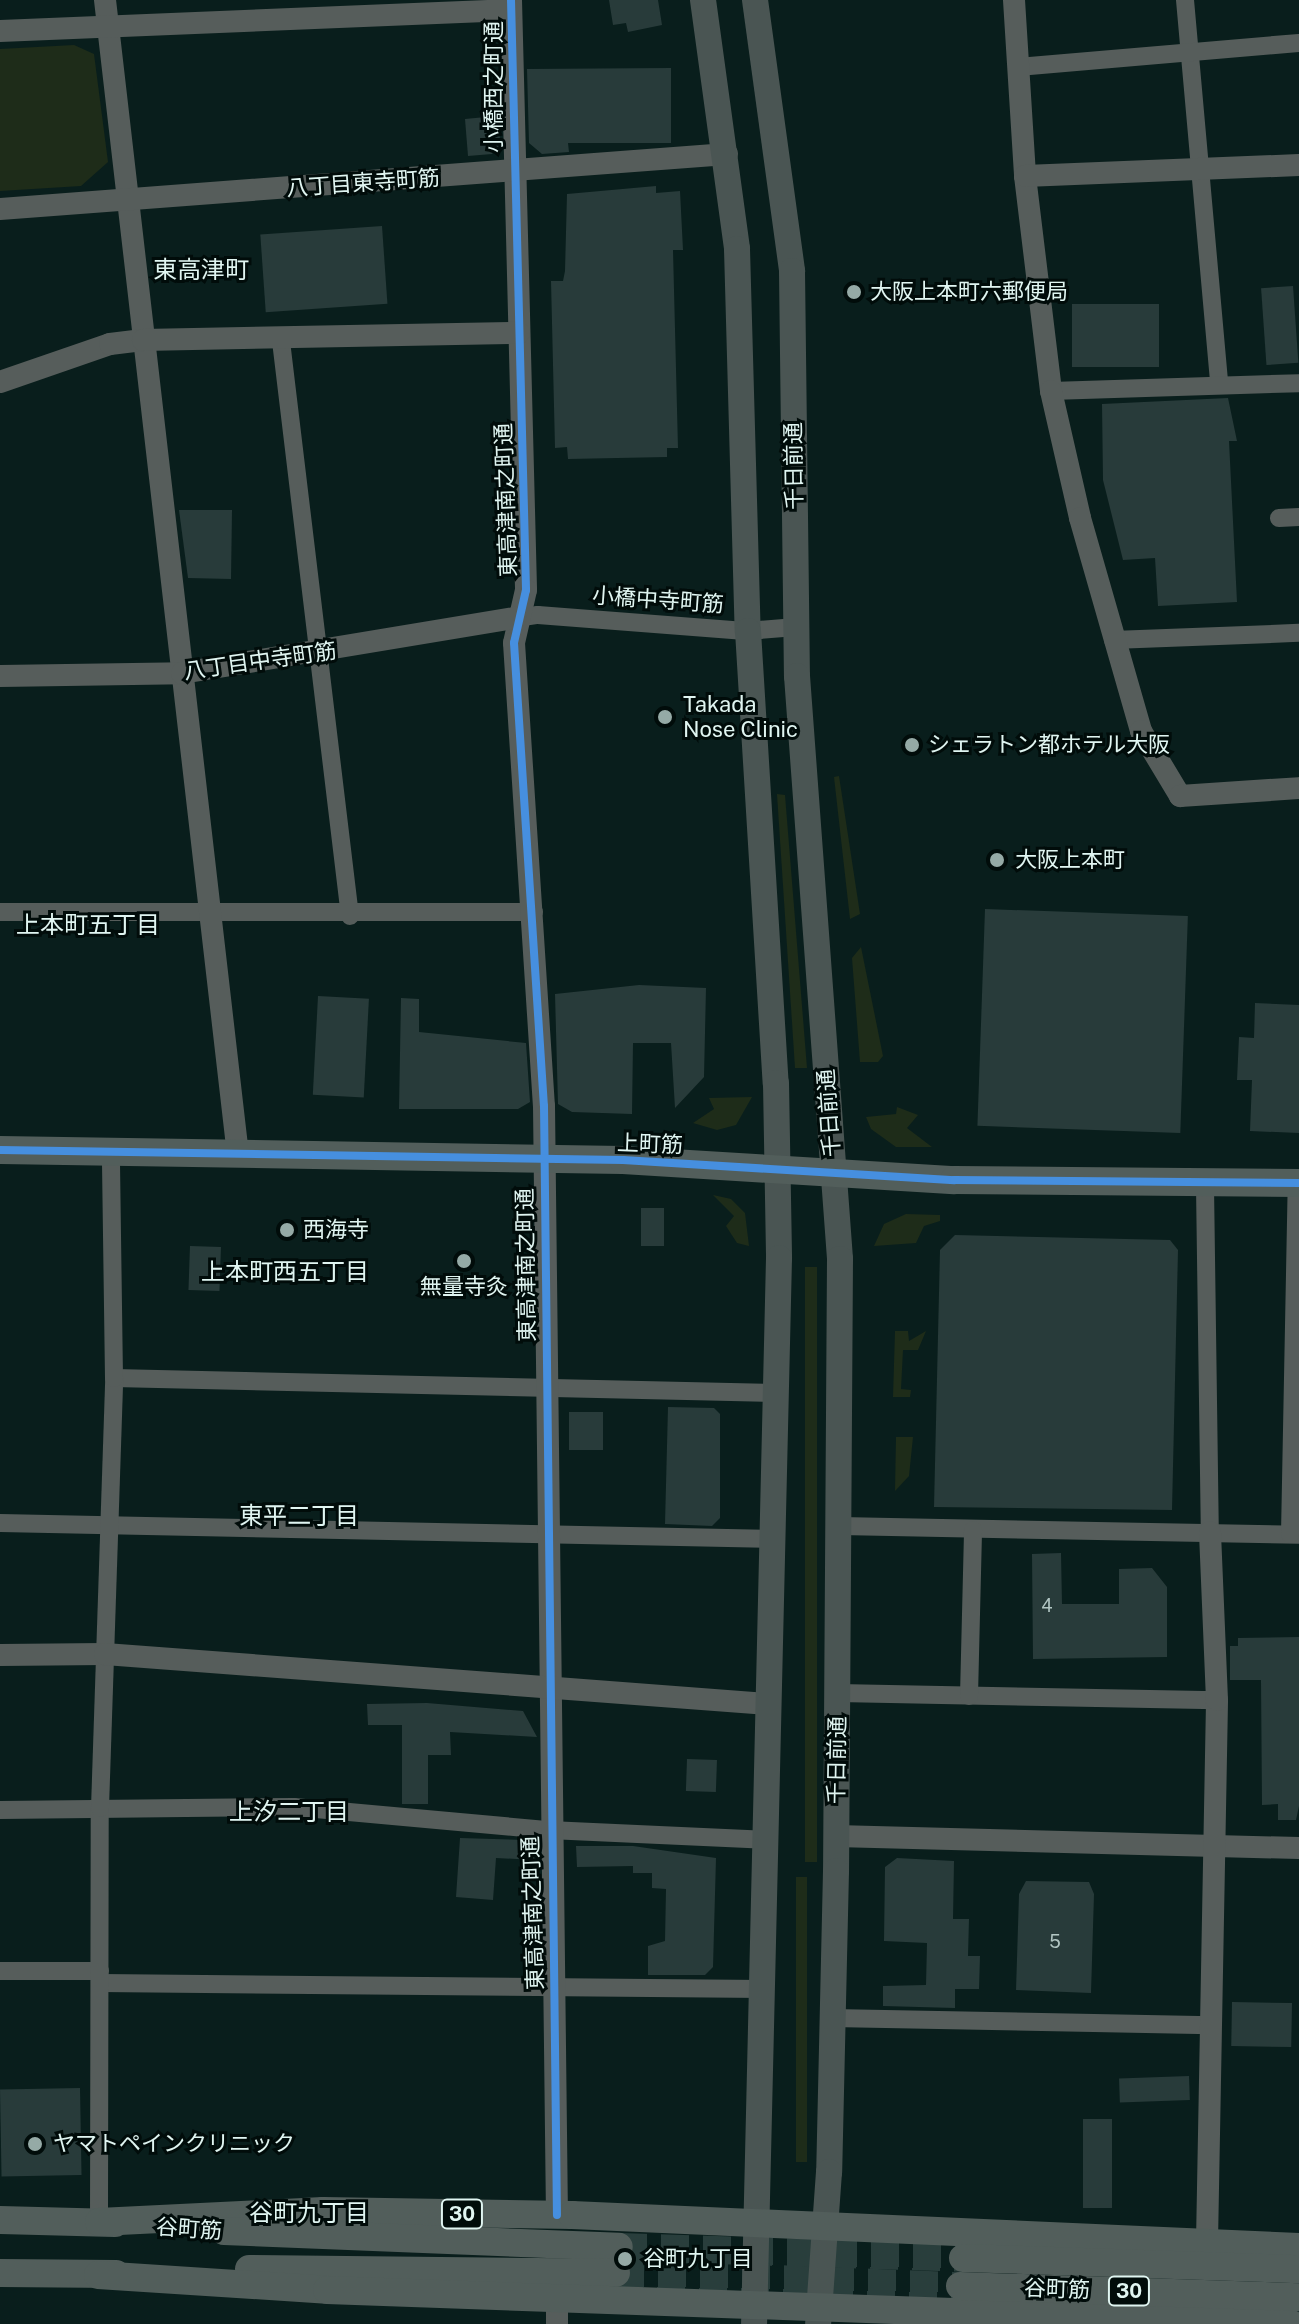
<!DOCTYPE html>
<html>
<head>
<meta charset="utf-8">
<style>
  body { margin:0 }
  #map { position:relative; width:1299px; height:2324px; overflow:hidden; background:#091e1c; font-family:"Public Sans","Noto Sans JP",sans-serif }
  div>[style] { position:absolute }
  [style*='--x'] { left:calc(var(--x)*1px); top:calc(var(--y)*1px); width:calc(var(--w)*1px); rotate:calc(var(--a)*1deg) }
  .green>* { inset:0; background:#1e2c19; transform-origin:0 0 }
  .building>* { inset:0; background:#283b3a; transform-origin:0 0 }
  .primary-tunnel>* { height:28px; margin-top:-14px; transform-origin:0; background:repeating-linear-gradient(90deg,#293e3c 0 28px,transparent 0 42px) }
  .minor>* { height:18px; margin:-9px; padding:0 9px; transform-origin:9px; border-radius:9px; background:#565d5b }
  .tertiary>* { height:22px; margin:-11px; padding:0 11px; transform-origin:11px; border-radius:11px; background:#565d5b }
  .secondary>* { height:26px; margin:-13px; padding:0 13px; transform-origin:13px; border-radius:13px; background:#4a5553 }
  .primary>* { height:28px; margin:-14px; padding:0 14px; transform-origin:14px; border-radius:14px; background:#525e5b }
  .cycleway>* { height:8px; margin:-4px; padding:0 4px; transform-origin:4px; border-radius:4px; background:#468fdf }
  .dots>* { width:22px; height:22px; translate:-50% -50%; box-sizing:border-box; border:4px solid #010c0a; border-radius:50% }
  span { translate:-50% -50%; white-space:nowrap; text-align:center; line-height:1.15; -webkit-text-stroke:6px #010c0a; paint-order:stroke }
  .number-label { font-size:18px; color:#b2c6c3 }
  .number-label span { -webkit-text-stroke-width:0 }
  .shield-label span { padding:2px 6px; background:#010c0a; border:2px solid; border-radius:6px; -webkit-text-stroke-width:0 }
  .shield-label { font-size:20px; color:#e0f5f1; font-weight:700 }
  .street-label { font-size:22px; color:#e0f5f1 }
  .poi-label { font-size:22px; color:#e0f5f1 }
  .left { translate:0 -50%; text-align:left }
  .neighbourhood-label { font-size:24px; color:#e0f5f1 }
</style>
</head>
<body>
<div id="map">
  <div class="green">
    <div style="clip-path:polygon(74px 45px,94px 54px,108px 162px,81px 186px,0 191px,0 49px)"></div>
    <div style="clip-path:polygon(839px 776px,860px 914px,850px 919px,834px 777px)"></div>
    <div style="clip-path:polygon(777px 794px,785px 795px,807px 1068px,795px 1068px)"></div>
    <div style="clip-path:polygon(861px 947px,883px 1056px,878px 1062px,860px 1062px,852px 958px)"></div>
    <div style="clip-path:polygon(752px 1097px,736px 1125px,717px 1130px,693px 1123px,714px 1109px,709px 1098px)"></div>
    <div style="clip-path:polygon(897px 1107px,918px 1115px,907px 1128px,932px 1147px,896px 1147px,871px 1129px,866px 1117px,896px 1114px)"></div>
    <div style="clip-path:polygon(713px 1195px,731px 1199px,745px 1213px,749px 1246px,737px 1243px,726px 1226px,734px 1216px)"></div>
    <div style="clip-path:polygon(906px 1214px,940px 1215px,940px 1221px,924px 1226px,916px 1243px,874px 1246px,884px 1224px)"></div>
    <div style="left:805px;top:1267px;width:12px;height:595px"></div>
    <div style="clip-path:polygon(895px 1331px,908px 1331px,909px 1341px,926px 1331px,918px 1350px,903px 1350px,901px 1389px,911px 1390px,910px 1397px,893px 1397px)"></div>
    <div style="clip-path:polygon(896px 1437px,913px 1437px,909px 1476px,895px 1491px)"></div>
    <div style="left:796px;top:1877px;width:11px;height:285px"></div>
  </div>
  <div class="building">
    <div style="clip-path:polygon(609px 0,658px 0,662px 25px,628px 32px,626px 23px,613px 25px)"></div>
    <div style="clip-path:polygon(671px 68px,671px 143px,568px 143px,569px 152px,542px 154px,529px 143px,527px 69px)"></div>
    <div style="clip-path:polygon(496px 116px,501px 144px,492px 154px,468px 156px,465px 119px)"></div>
    <div style="clip-path:polygon(656px 186px,656px 193px,680px 191px,683px 250px,673px 250px,678px 448px,667px 448px,667px 457px,568px 459px,567px 447px,555px 448px,551px 281px,563px 281px,565px 271px,567px 194px)"></div>
    <div style="left:382px;top:226px;width:78px;height:122px;rotate:86deg"></div>
    <div style="left:1293px;top:286px;width:77px;height:32px;rotate:86deg"></div>
    <div style="left:1159px;top:304px;width:63px;height:87px;rotate:90deg"></div>
    <div style="clip-path:polygon(1228px 398px,1237px 441px,1229px 441px,1237px 602px,1158px 606px,1155px 558px,1123px 560px,1103px 480px,1102px 404px)"></div>
    <div style="clip-path:polygon(179px 510px,232px 510px,231px 579px,188px 578px)"></div>
    <div style="left:985px;top:909px;width:203px;height:217px;rotate:2deg"></div>
    <div style="clip-path:polygon(639px 985px,706px 988px,704px 1077px,675px 1108px,671px 1043px,633px 1043px,632px 1114px,572px 1112px,558px 1104px,555px 994px)"></div>
    <div style="left:318px;top:996px;width:51px;height:99px;rotate:3deg"></div>
    <div style="clip-path:polygon(401px 998px,419px 999px,419px 1032px,526px 1043px,530px 1102px,518px 1109px,399px 1109px)"></div>
    <div style="clip-path:polygon(1255px 1003px,1299px 1005px,1299px 1133px,1250px 1131px,1252px 1080px,1237px 1080px,1239px 1037px,1254px 1038px)"></div>
    <div style="left:641px;top:1208px;width:23px;height:38px"></div>
    <div style="clip-path:polygon(955px 1235px,1170px 1240px,1178px 1250px,1172px 1510px,934px 1507px,940px 1250px)"></div>
    <div style="left:190px;top:1246px;width:31px;height:44px;rotate:2deg"></div>
    <div style="clip-path:polygon(668px 1407px,714px 1408px,720px 1414px,720px 1518px,712px 1526px,665px 1524px)"></div>
    <div style="left:603px;top:1412px;width:38px;height:34px;rotate:90deg"></div>
    <div style="clip-path:polygon(1061px 1553px,1062px 1604px,1119px 1604px,1119px 1569px,1152px 1568px,1167px 1587px,1167px 1657px,1033px 1659px,1032px 1554px)"></div>
    <div style="clip-path:polygon(1299px 1637px,1299px 1806px,1296px 1820px,1278px 1820px,1278px 1804px,1262px 1805px,1261px 1680px,1230px 1680px,1230px 1646px,1238px 1646px,1238px 1638px)"></div>
    <div style="clip-path:polygon(427px 1703px,523px 1711px,537px 1737px,450px 1732px,451px 1755px,428px 1755px,428px 1804px,402px 1804px,402px 1725px,368px 1725px,367px 1704px)"></div>
    <div style="left:687px;top:1759px;width:30px;height:32px;rotate:2deg"></div>
    <div style="clip-path:polygon(460px 1838px,525px 1840px,535px 1860px,496px 1858px,493px 1900px,456px 1897px)"></div>
    <div style="clip-path:polygon(576px 1846px,633px 1846px,716px 1858px,713px 1967px,705px 1975px,648px 1975px,648px 1946px,665px 1941px,666px 1889px,652px 1888px,652px 1873px,633px 1873px,633px 1866px,577px 1867px)"></div>
    <div style="clip-path:polygon(897px 1858px,954px 1861px,953px 1919px,969px 1919px,968px 1956px,980px 1956px,979px 1989px,955px 1989px,955px 2008px,883px 2006px,883px 1986px,926px 1985px,927px 1943px,884px 1941px,885px 1867px)"></div>
    <div style="clip-path:polygon(1026px 1881px,1089px 1882px,1094px 1894px,1091px 1993px,1016px 1990px,1019px 1894px)"></div>
    <div style="left:1232px;top:2002px;width:60px;height:44px;rotate:1deg"></div>
    <div style="left:1189px;top:2076px;width:24px;height:70px;rotate:88deg"></div>
    <div style="left:80px;top:2088px;width:87px;height:80px;rotate:89deg"></div>
    <div style="left:1083px;top:2119px;width:29px;height:89px"></div>
  </div>
  <div class="primary-tunnel">
    <div style="--x:619;--y:2247;--w:344;--a:1.8"></div>
    <div style="--x:616;--y:2273;--w:344;--a:2.2"></div>
  </div>
  <div class="minor">
    <div style="--x:1185;--y:0;--w:384;--a:84.9"></div>
    <div style="--x:1018;--y:67;--w:282;--a:-4.9"></div>
    <div style="--x:281;--y:341;--w:579;--a:83.16"></div>
    <div style="--x:1051;--y:391;--w:248;--a:-1.8"></div>
    <div style="--x:1279;--y:518;--w:20;--a:-3"></div>
    <div style="--x:516;--y:618;--w:22;--a:-8"></div>
    <div style="--x:538;--y:615;--w:211;--a:4.4"></div>
    <div style="--x:748;--y:631;--w:48;--a:-4.8"></div>
    <div style="--x:1113;--y:640;--w:186;--a:-2.2"></div>
    <div style="--x:0;--y:912;--w:534;--a:0"></div>
    <div style="--x:1205;--y:1186;--w:346;--a:89.2"></div>
    <div style="--x:114;--y:1378;--w:660;--a:1.3"></div>
    <div style="--x:0;--y:1523;--w:770;--a:1.19"></div>
    <div style="--x:840;--y:1526;--w:459;--a:1.1"></div>
    <div style="--x:1290;--y:1534;--w:351;--a:-88.9"></div>
    <div style="--x:838;--y:1693;--w:379;--a:1.1"></div>
    <div style="--x:969;--y:1696;--w:166;--a:-88.6"></div>
    <div style="--x:0;--y:1810;--w:294;--a:-0.6"></div>
    <div style="--x:294;--y:1807;--w:256;--a:5.2"></div>
    <div style="--x:549;--y:1830;--w:219;--a:2.6"></div>
    <div style="--x:0;--y:1971;--w:100;--a:0"></div>
    <div style="--x:100;--y:1983;--w:665;--a:0.52"></div>
    <div style="--x:832;--y:2018;--w:380;--a:1.1"></div>
    <div style="--x:99;--y:2222;--w:414;--a:-89.9"></div>
    <div style="--x:100;--y:1808;--w:430;--a:-88.1"></div>
    <div style="--x:114;--y:1378;--w:225;--a:-90.8"></div>
  </div>
  <div class="tertiary">
    <div style="--x:105;--y:0;--w:1162;--a:83.43"></div>
    <div style="--x:511;--y:0;--w:590;--a:88.54"></div>
    <div style="--x:526;--y:590;--w:54;--a:102.8"></div>
    <div style="--x:514;--y:643;--w:464;--a:86.3"></div>
    <div style="--x:544;--y:1106;--w:1109;--a:89.33"></div>
    <div style="--x:1014;--y:0;--w:176;--a:86.4"></div>
    <div style="--x:1025;--y:176;--w:217;--a:83.1"></div>
    <div style="--x:1051;--y:391;--w:130;--a:77.1"></div>
    <div style="--x:1080;--y:518;--w:222;--a:74"></div>
    <div style="--x:1141;--y:731;--w:76;--a:59"></div>
    <div style="--x:1180;--y:796;--w:119;--a:-3.8"></div>
    <div style="--x:0;--y:31;--w:511;--a:-2.35"></div>
    <div style="--x:1025;--y:176;--w:274;--a:-2.3"></div>
    <div style="--x:0;--y:209;--w:729;--a:-4.33"></div>
    <div style="--x:0;--y:382;--w:116;--a:-19.1"></div>
    <div style="--x:110;--y:344;--w:33;--a:-7"></div>
    <div style="--x:143;--y:340;--w:376;--a:-1.1"></div>
    <div style="--x:0;--y:676;--w:182;--a:-0.9"></div>
    <div style="--x:182;--y:673;--w:338;--a:-9.4"></div>
    <div style="--x:0;--y:1655;--w:105;--a:-0.5"></div>
    <div style="--x:105;--y:1654;--w:666;--a:4.31"></div>
    <div style="--x:836;--y:1836;--w:463;--a:1.5"></div>
    <div style="--x:1207;--y:2242;--w:542;--a:-88.94"></div>
    <div style="--x:1217;--y:1700;--w:168;--a:-92.4"></div>
    <div style="--x:557;--y:2297;--w:27;--a:90"></div>
  </div>
  <div class="secondary">
    <div style="--x:703;--y:0;--w:251;--a:82.2"></div>
    <div style="--x:737;--y:249;--w:382;--a:88.4"></div>
    <div style="--x:748;--y:631;--w:453;--a:86.5"></div>
    <div style="--x:776;--y:1083;--w:175;--a:89"></div>
    <div style="--x:779;--y:1258;--w:1066;--a:91.34"></div>
    <div style="--x:755;--y:0;--w:274;--a:82.2"></div>
    <div style="--x:792;--y:271;--w:405;--a:89.3"></div>
    <div style="--x:797;--y:676;--w:585;--a:85.78"></div>
    <div style="--x:840;--y:1259;--w:612;--a:90.37"></div>
    <div style="--x:836;--y:1871;--w:301;--a:91.3"></div>
    <div style="--x:829;--y:2172;--w:152;--a:94.1"></div>
  </div>
  <div class="primary">
    <div style="--x:0;--y:1150;--w:623;--a:0.92"></div>
    <div style="--x:623;--y:1160;--w:332;--a:3.5"></div>
    <div style="--x:954;--y:1180;--w:345;--a:0.5"></div>
    <div style="--x:0;--y:2220;--w:115;--a:1.5"></div>
    <div style="--x:99;--y:2222;--w:224;--a:-2.8"></div>
    <div style="--x:323;--y:2211;--w:249;--a:0.9"></div>
    <div style="--x:572;--y:2215;--w:728;--a:2.52"></div>
    <div style="--x:224;--y:2231;--w:395;--a:2.3"></div>
    <div style="--x:963;--y:2258;--w:336;--a:1.9"></div>
    <div style="--x:249;--y:2269;--w:367;--a:0.6"></div>
    <div style="--x:0;--y:2273;--w:116;--a:0.5"></div>
    <div style="--x:98;--y:2275;--w:229;--a:3.7"></div>
    <div style="--x:327;--y:2290;--w:965;--a:2.02"></div>
    <div style="--x:960;--y:2286;--w:339;--a:1.9"></div>
  </div>
  <div class="cycleway">
    <div style="--x:511;--y:0;--w:590;--a:88.54"></div>
    <div style="--x:526;--y:590;--w:54;--a:102.8"></div>
    <div style="--x:514;--y:643;--w:464;--a:86.3"></div>
    <div style="--x:544;--y:1106;--w:1109;--a:89.33"></div>
    <div style="--x:0;--y:1150;--w:623;--a:0.92"></div>
    <div style="--x:623;--y:1160;--w:332;--a:3.5"></div>
    <div style="--x:954;--y:1180;--w:345;--a:0.5"></div>
  </div>
  <div class="dots">
    <div style="left:854px;top:292px;background:#95aaa6"></div>
    <div style="left:665px;top:717px;background:#95aaa6"></div>
    <div style="left:912px;top:745px;background:#95aaa6"></div>
    <div style="left:997px;top:860px;background:#95aaa6"></div>
    <div style="left:287px;top:1230px;background:#95aaa6"></div>
    <div style="left:464px;top:1261px;background:#95aaa6"></div>
    <div style="left:35px;top:2144px;background:#95aaa6"></div>
    <div style="left:625px;top:2259px;background:#95aaa6"></div>
  </div>
  <div class="number-label">
    <span style="left:1047px;top:1606px">4</span>
    <span style="left:1055px;top:1942px">5</span>
  </div>
  <div class="shield-label">
    <span style="left:462px;top:2214px">30</span>
    <span style="left:1129px;top:2291px">30</span>
  </div>
  <div class="street-label">
    <span style="left:494px;top:87px;rotate:-90deg">小橋西之町通</span>
    <span style="left:363px;top:183px;rotate:-4deg">八丁目東寺町筋</span>
    <span style="left:794px;top:466px;rotate:-91deg">千日前通</span>
    <span style="left:506px;top:500px;rotate:-92deg">東高津南之町通</span>
    <span style="left:658px;top:600px;rotate:4deg">小橋中寺町筋</span>
    <span style="left:260px;top:661px;rotate:-8deg">八丁目中寺町筋</span>
    <span style="left:829px;top:1113px;rotate:-94deg">千日前通</span>
    <span style="left:650px;top:1144px;rotate:2deg">上町筋</span>
    <span style="left:526px;top:1265px;rotate:-91deg">東高津南之町通</span>
    <span style="left:837px;top:1760px;rotate:-89deg">千日前通</span>
    <span style="left:533px;top:1913px;rotate:-92deg">東高津南之町通</span>
    <span style="left:189px;top:2229px;rotate:4deg">谷町筋</span>
    <span style="left:1057px;top:2289px;rotate:2deg">谷町筋</span>
  </div>
  <div class="poi-label">
    <span class="left" style="left:870px;top:292px">大阪上本町六郵便局</span>
    <span class="left" style="left:683px;top:717px">Takada<br>Nose Clinic</span>
    <span class="left" style="left:928px;top:745px">シェラトン都ホテル大阪</span>
    <span class="left" style="left:1015px;top:860px">大阪上本町</span>
    <span class="left" style="left:303px;top:1230px">西海寺</span>
    <span style="left:464px;top:1287px">無量寺灸</span>
    <span class="left" style="left:53px;top:2144px">ヤマトペインクリニック</span>
    <span class="left" style="left:643px;top:2259px">谷町九丁目</span>
  </div>
  <div class="neighbourhood-label">
    <span style="left:201px;top:270px">東高津町</span>
    <span style="left:88px;top:925px">上本町五丁目</span>
    <span style="left:285px;top:1272px">上本町西五丁目</span>
    <span style="left:299px;top:1516px">東平二丁目</span>
    <span style="left:289px;top:1812px">上汐二丁目</span>
    <span style="left:309px;top:2213px">谷町九丁目</span>
  </div>
</div>
</body>
</html>
